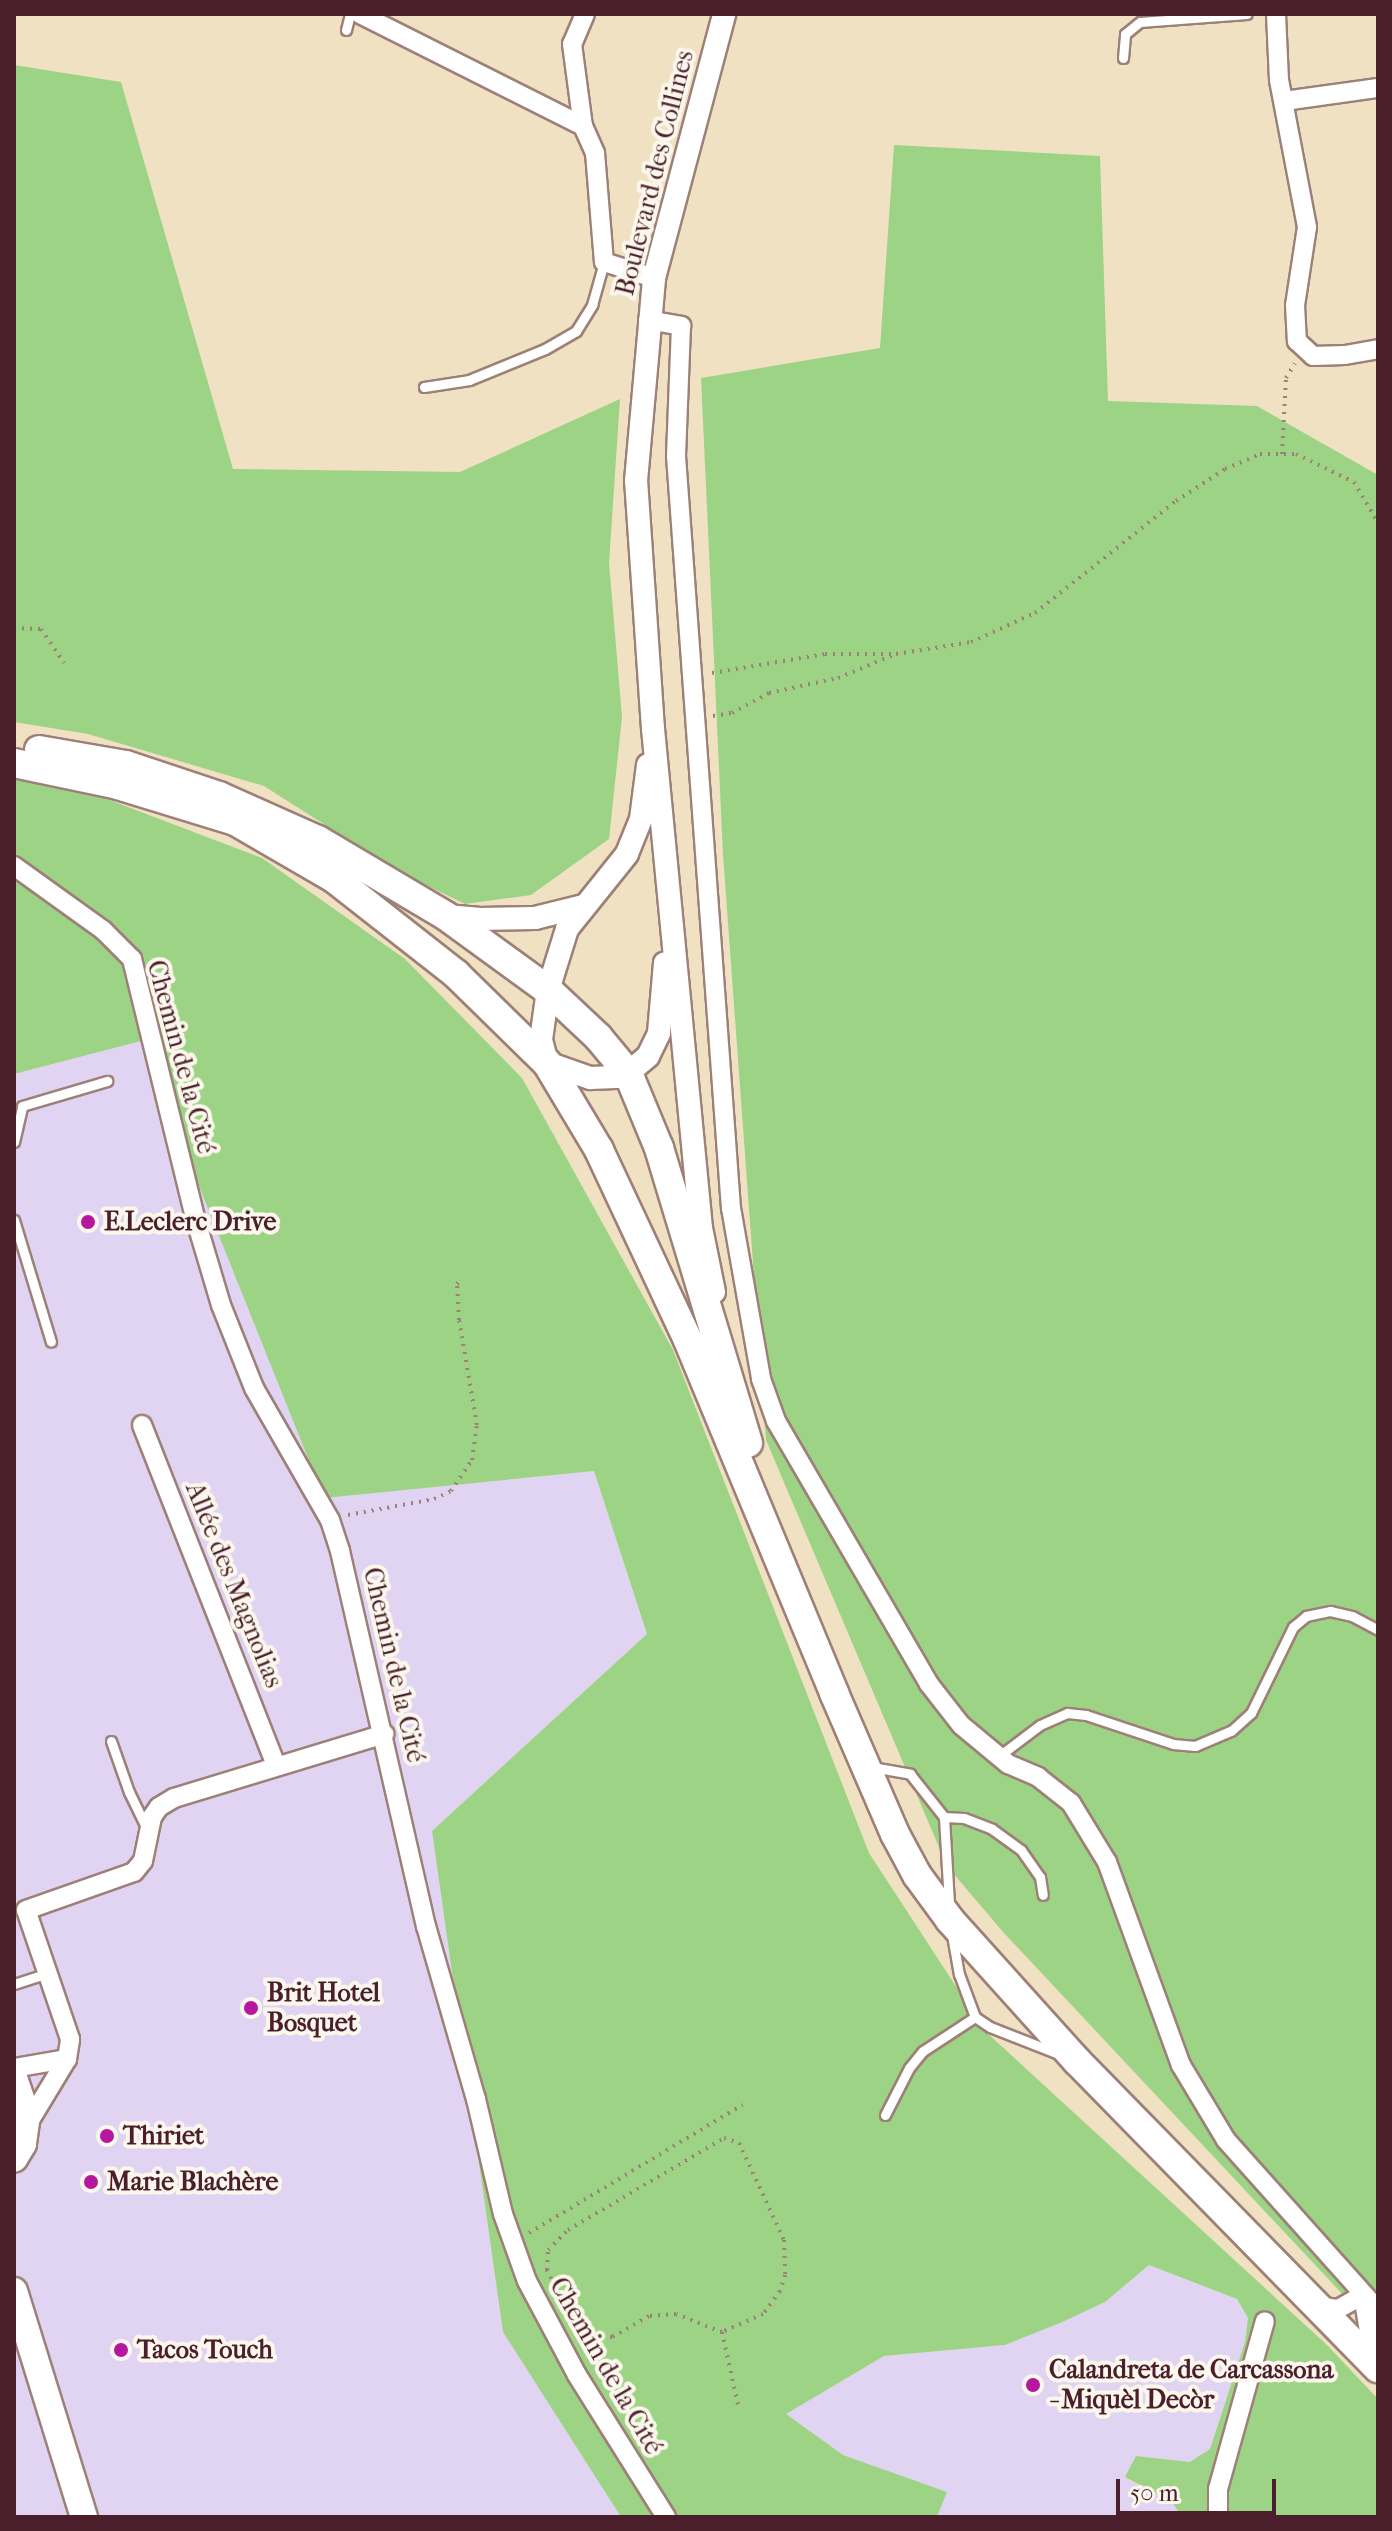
<!DOCTYPE html>
<html>
<head>
<meta charset="utf-8">
<style>
  body { margin:0 }
  #map { position:relative; width:1392px; height:2531px; overflow:hidden; background:#f0e1c3; font-family:"IM FELL French Canon",serif }
  div>[style] { position:absolute }
  [style*='--x'] { left:calc(var(--x)*1px); top:calc(var(--y)*1px); width:calc(var(--w)*1px); rotate:calc(var(--a)*1deg) }
  .built>* { inset:0; background:#e1d4f3 }
  .green>* { inset:0; background:#9dd385 }
  .path>* { height:4px; margin-top:-2px; transform-origin:0; background:repeating-linear-gradient(90deg,#9d8077 0 2px,transparent 0 8px) }
  .roads { filter:drop-shadow(2px 0 #9d8077) drop-shadow(-2px 0 #9d8077) drop-shadow(0 2px #9d8077) drop-shadow(0 -2px #9d8077) }
  .service>* { height:9px; margin:-4.5px; padding:0 4.5px; transform-origin:4.5px; border-radius:4.5px; background:#fff }
  .minor>* { height:18px; margin:-9px; padding:0 9px; transform-origin:9px; border-radius:9px; background:#fff }
  .tertiary>* { height:22px; margin:-11px; padding:0 11px; transform-origin:11px; border-radius:11px; background:#fff }
  .secondary>* { height:26px; margin:-13px; padding:0 13px; transform-origin:13px; border-radius:13px; background:#fff }
  .primary>* { height:28px; margin:-14px; padding:0 14px; transform-origin:14px; border-radius:14px; background:#fff }
  .dots>* { width:22px; height:22px; translate:-50% -50%; box-sizing:border-box; border:4px solid #fbf7ec; border-radius:50% }
  span { translate:-50% -50%; white-space:nowrap; text-align:center; line-height:1.15; -webkit-text-stroke:8px #fbf7ec; paint-order:stroke }
  .street-label { font-size:26px; color:#4a1f2b }
  .poi-label { font-size:26px; color:#4a1f2b; font-weight:700 }
  .left { translate:0 -50%; text-align:left }
  .frame { position:absolute; inset:0; border:16px solid #4a1f2b; pointer-events:none }
  .scale { position:absolute; left:1116px; top:2479px; width:160px; height:36px; box-sizing:border-box; border:4px solid #4a1f2b; border-top:0; padding-left:10px; font-size:24px; line-height:28px; white-space:nowrap; color:#4a1f2b; -webkit-text-stroke:6px #fbf7ec; paint-order:stroke }
</style>
</head>
<body>
<div id="map">
  <div class="built">
    <div style="clip-path:polygon(141px 1041px,324px 1497px,594px 1471px,647px 1634px,432px 1831px,503px 2332px,621px 2517px,14px 2517px,14px 1074px)"></div>
    <div style="clip-path:polygon(1149px 2265px,1237px 2299px,1248px 2318px,1245px 2342px,1210px 2449px,1191px 2462px,1136px 2456px,1125px 2478px,1172px 2502px,1182px 2517px,937px 2517px,947px 2492px,843px 2455px,785px 2414px,884px 2356px,1005px 2345px,1105px 2302px)"></div>
  </div>
  <div class="green">
    <div style="clip-path:polygon(14px 65px,121px 82px,233px 469px,460px 472px,620px 399px,609px 563px,622px 717px,609px 839px,531px 895px,465px 904px,399px 872px,264px 786px,88px 734px,14px 722px)"></div>
    <div style="clip-path:polygon(894px 145px,1100px 156px,1108px 401px,1257px 406px,1378px 475px,1378px 2332px,1003px 1932px,947px 1866px,766px 1440px,723px 855px,701px 378px,880px 348px)"></div>
    <div style="clip-path:polygon(14px 776px,86px 791px,262px 858px,405px 959px,522px 1078px,673px 1350px,869px 1853px,985px 2031px,1327px 2345px,1378px 2399px,1378px 2517px,1182px 2517px,1172px 2502px,1125px 2477px,1136px 2456px,1190px 2462px,1210px 2449px,1245px 2342px,1248px 2318px,1237px 2299px,1149px 2265px,1105px 2302px,1060px 2323px,1005px 2345px,884px 2356px,786px 2414px,843px 2455px,947px 2492px,937px 2517px,621px 2517px,503px 2332px,432px 1831px,647px 1634px,594px 1471px,324px 1498px,141px 1041px,14px 1074px)"></div>
  </div>
  <div class="path">
    <div style="--x:1282;--y:454;--w:76;--a:-87"></div>
    <div style="--x:1286;--y:378;--w:17;--a:-59"></div>
    <div style="--x:14;--y:628;--w:27;--a:2"></div>
    <div style="--x:41;--y:629;--w:41;--a:55.9"></div>
    <div style="--x:712;--y:673;--w:115;--a:-9.5"></div>
    <div style="--x:825;--y:654;--w:69;--a:0"></div>
    <div style="--x:713;--y:716;--w:19;--a:-9"></div>
    <div style="--x:732;--y:713;--w:42;--a:-28.4"></div>
    <div style="--x:769;--y:693;--w:71;--a:-12.3"></div>
    <div style="--x:838;--y:678;--w:63;--a:-22.5"></div>
    <div style="--x:896;--y:654;--w:76;--a:-9.1"></div>
    <div style="--x:971;--y:642;--w:70;--a:-24.4"></div>
    <div style="--x:1035;--y:613;--w:180;--a:-38.5"></div>
    <div style="--x:1176;--y:501;--w:59;--a:-33.1"></div>
    <div style="--x:1225;--y:469;--w:38;--a:-23"></div>
    <div style="--x:1260;--y:454;--w:36;--a:0"></div>
    <div style="--x:1296;--y:454;--w:64;--a:25.8"></div>
    <div style="--x:1354;--y:482;--w:48;--a:59.7"></div>
    <div style="--x:348;--y:1515;--w:87;--a:-10.5"></div>
    <div style="--x:434;--y:1499;--w:19;--a:-25"></div>
    <div style="--x:451;--y:1491;--w:37;--a:-56"></div>
    <div style="--x:472;--y:1460;--w:35;--a:-82"></div>
    <div style="--x:477;--y:1425;--w:107;--a:-99.7"></div>
    <div style="--x:459;--y:1320;--w:36;--a:-93"></div>
    <div style="--x:457;--y:1284;--w:8;--a:-45"></div>
    <div style="--x:529;--y:2233;--w:249;--a:-31"></div>
    <div style="--x:559;--y:2301;--w:3;--a:-18"></div>
    <div style="--x:562;--y:2300;--w:34;--a:-117"></div>
    <div style="--x:547;--y:2270;--w:20;--a:-87"></div>
    <div style="--x:548;--y:2250;--w:28;--a:-45"></div>
    <div style="--x:568;--y:2230;--w:181;--a:-30.5"></div>
    <div style="--x:724;--y:2138;--w:16;--a:18"></div>
    <div style="--x:739;--y:2143;--w:107;--a:65.1"></div>
    <div style="--x:784;--y:2240;--w:35;--a:88"></div>
    <div style="--x:785;--y:2275;--w:17;--a:107"></div>
    <div style="--x:780;--y:2291;--w:29;--a:126"></div>
    <div style="--x:763;--y:2314;--w:45;--a:156.3"></div>
    <div style="--x:722;--y:2332;--w:49;--a:-158.6"></div>
    <div style="--x:676;--y:2314;--w:27;--a:176"></div>
    <div style="--x:649;--y:2316;--w:43;--a:150.4"></div>
    <div style="--x:612;--y:2337;--w:18;--a:174"></div>
    <div style="--x:594;--y:2339;--w:20;--a:-143"></div>
    <div style="--x:578;--y:2327;--w:31;--a:-121"></div>
    <div style="--x:722;--y:2332;--w:75;--a:77.6"></div>
  </div>
  <div class="roads">
    <div class="service">
      <div style="--x:346;--y:30;--w:16;--a:-76"></div>
      <div style="--x:1123;--y:58;--w:24;--a:-85"></div>
      <div style="--x:1125;--y:34;--w:19;--a:-39"></div>
      <div style="--x:1140;--y:22;--w:107;--a:-4.3"></div>
      <div style="--x:424;--y:387;--w:46;--a:-8.8"></div>
      <div style="--x:469;--y:380;--w:82;--a:-22.2"></div>
      <div style="--x:545;--y:349;--w:36;--a:-30"></div>
      <div style="--x:576;--y:331;--w:31;--a:-58"></div>
      <div style="--x:592;--y:305;--w:45;--a:-74.4"></div>
      <div style="--x:14;--y:1142;--w:37;--a:-77"></div>
      <div style="--x:22;--y:1106;--w:89;--a:-16.4"></div>
      <div style="--x:14;--y:1220;--w:127;--a:73.1"></div>
      <div style="--x:111;--y:1741;--w:54;--a:70.6"></div>
      <div style="--x:129;--y:1792;--w:41;--a:64.1"></div>
      <div style="--x:999;--y:1756;--w:51;--a:-37.1"></div>
      <div style="--x:1040;--y:1725;--w:30;--a:-24"></div>
      <div style="--x:1067;--y:1713;--w:19;--a:6"></div>
      <div style="--x:1086;--y:1715;--w:92;--a:18.4"></div>
      <div style="--x:1173;--y:1744;--w:22;--a:5"></div>
      <div style="--x:1195;--y:1746;--w:39;--a:-23"></div>
      <div style="--x:1231;--y:1731;--w:27;--a:-42"></div>
      <div style="--x:1251;--y:1713;--w:96;--a:-64"></div>
      <div style="--x:1293;--y:1627;--w:17;--a:-40"></div>
      <div style="--x:1306;--y:1616;--w:25;--a:-12"></div>
      <div style="--x:1330;--y:1611;--w:23;--a:13"></div>
      <div style="--x:1352;--y:1616;--w:30;--a:28"></div>
      <div style="--x:872;--y:1767;--w:39;--a:10"></div>
      <div style="--x:910;--y:1774;--w:55;--a:51.7"></div>
      <div style="--x:944;--y:1817;--w:88;--a:86.7"></div>
      <div style="--x:944;--y:1817;--w:20;--a:3"></div>
      <div style="--x:964;--y:1818;--w:30;--a:21"></div>
      <div style="--x:992;--y:1829;--w:36;--a:36"></div>
      <div style="--x:1021;--y:1850;--w:33;--a:55"></div>
      <div style="--x:1040;--y:1877;--w:18;--a:81"></div>
      <div style="--x:952;--y:1935;--w:40;--a:80"></div>
      <div style="--x:959;--y:1974;--w:46;--a:69.6"></div>
      <div style="--x:975;--y:2017;--w:18;--a:34"></div>
      <div style="--x:990;--y:2027;--w:74;--a:21.4"></div>
      <div style="--x:14;--y:1984;--w:35;--a:-18"></div>
      <div style="--x:885;--y:2115;--w:53;--a:-62.9"></div>
      <div style="--x:909;--y:2068;--w:22;--a:-51"></div>
      <div style="--x:923;--y:2051;--w:62;--a:-33.2"></div>
    </div>
    <div class="minor">
      <div style="--x:360;--y:14;--w:250;--a:26.7"></div>
      <div style="--x:585;--y:14;--w:33;--a:113"></div>
      <div style="--x:572;--y:44;--w:83;--a:82.4"></div>
      <div style="--x:583;--y:126;--w:30;--a:66"></div>
      <div style="--x:595;--y:153;--w:109;--a:85.3"></div>
      <div style="--x:604;--y:262;--w:52;--a:17.7"></div>
      <div style="--x:1276;--y:14;--w:66;--a:87.4"></div>
      <div style="--x:1279;--y:80;--w:150;--a:79.2"></div>
      <div style="--x:1307;--y:227;--w:79;--a:98.7"></div>
      <div style="--x:1295;--y:305;--w:36;--a:87"></div>
      <div style="--x:1297;--y:341;--w:22;--a:43"></div>
      <div style="--x:1313;--y:356;--w:32;--a:-2"></div>
      <div style="--x:1345;--y:355;--w:34;--a:-10"></div>
      <div style="--x:1284;--y:101;--w:95;--a:-7.9"></div>
      <div style="--x:648;--y:320;--w:34;--a:10"></div>
      <div style="--x:681;--y:326;--w:130;--a:92.2"></div>
      <div style="--x:676;--y:456;--w:754;--a:85.82"></div>
      <div style="--x:731;--y:1208;--w:174;--a:80"></div>
      <div style="--x:761;--y:1379;--w:45;--a:70.3"></div>
      <div style="--x:776;--y:1421;--w:304;--a:59.8"></div>
      <div style="--x:929;--y:1684;--w:52;--a:52"></div>
      <div style="--x:961;--y:1725;--w:61;--a:39.7"></div>
      <div style="--x:1008;--y:1764;--w:33;--a:23"></div>
      <div style="--x:1038;--y:1777;--w:42;--a:38.2"></div>
      <div style="--x:1071;--y:1803;--w:69;--a:58.6"></div>
      <div style="--x:1107;--y:1862;--w:216;--a:70"></div>
      <div style="--x:1181;--y:2065;--w:87;--a:59"></div>
      <div style="--x:1226;--y:2140;--w:228;--a:48.2"></div>
      <div style="--x:14;--y:866;--w:110;--a:35.7"></div>
      <div style="--x:103;--y:930;--w:41;--a:45"></div>
      <div style="--x:132;--y:959;--w:270;--a:76.3"></div>
      <div style="--x:196;--y:1221;--w:88;--a:73.4"></div>
      <div style="--x:221;--y:1305;--w:89;--a:68.3"></div>
      <div style="--x:254;--y:1388;--w:152;--a:60.1"></div>
      <div style="--x:330;--y:1520;--w:33;--a:72"></div>
      <div style="--x:340;--y:1551;--w:385;--a:77.1"></div>
      <div style="--x:426;--y:1926;--w:180;--a:73.9"></div>
      <div style="--x:476;--y:2099;--w:118;--a:76.8"></div>
      <div style="--x:503;--y:2214;--w:71;--a:70.3"></div>
      <div style="--x:527;--y:2281;--w:106;--a:62"></div>
      <div style="--x:577;--y:2375;--w:168;--a:57.9"></div>
      <div style="--x:142;--y:1425;--w:365;--a:68.5"></div>
      <div style="--x:14;--y:2068;--w:54;--a:-9.6"></div>
      <div style="--x:27;--y:2125;--w:77;--a:-58.8"></div>
      <div style="--x:67;--y:2059;--w:20;--a:-81"></div>
      <div style="--x:70;--y:2039;--w:136;--a:-108.8"></div>
      <div style="--x:26;--y:1910;--w:114;--a:-19.4"></div>
      <div style="--x:134;--y:1872;--w:14;--a:-51"></div>
      <div style="--x:143;--y:1861;--w:45;--a:-78.4"></div>
      <div style="--x:152;--y:1817;--w:12;--a:-55"></div>
      <div style="--x:159;--y:1807;--w:17;--a:-31"></div>
      <div style="--x:174;--y:1798;--w:220;--a:-16.9"></div>
      <div style="--x:1363;--y:2295;--w:68;--a:80.7"></div>
      <div style="--x:1318;--y:2306;--w:20;--a:9"></div>
      <div style="--x:1338;--y:2309;--w:29;--a:-29"></div>
      <div style="--x:1218;--y:2517;--w:28;--a:-90"></div>
      <div style="--x:1218;--y:2489;--w:174;--a:-74.4"></div>
    </div>
    <div class="tertiary">
      <div style="--x:648;--y:765;--w:54;--a:97.4"></div>
      <div style="--x:641;--y:819;--w:38;--a:112"></div>
      <div style="--x:627;--y:854;--w:96;--a:128.7"></div>
      <div style="--x:567;--y:929;--w:64;--a:107.3"></div>
      <div style="--x:548;--y:990;--w:50;--a:98"></div>
      <div style="--x:541;--y:1040;--w:24;--a:75"></div>
      <div style="--x:547;--y:1063;--w:46;--a:19.2"></div>
      <div style="--x:590;--y:1078;--w:26;--a:-2"></div>
      <div style="--x:616;--y:1077;--w:13;--a:-18"></div>
      <div style="--x:628;--y:1073;--w:26;--a:-40"></div>
      <div style="--x:648;--y:1056;--w:25;--a:-64"></div>
      <div style="--x:659;--y:1033;--w:70;--a:-85.1"></div>
      <div style="--x:446;--y:916;--w:32;--a:5"></div>
      <div style="--x:478;--y:919;--w:57;--a:-1"></div>
      <div style="--x:535;--y:918;--w:49;--a:-14"></div>
      <div style="--x:714;--y:1292;--w:65;--a:-101.5"></div>
      <div style="--x:701;--y:1228;--w:501;--a:-95.49"></div>
      <div style="--x:653;--y:729;--w:249;--a:-93.9"></div>
      <div style="--x:636;--y:481;--w:204;--a:-84.9"></div>
      <div style="--x:654;--y:278;--w:273;--a:-75.1"></div>
    </div>
    <div class="secondary">
      <div style="--x:14;--y:2078;--w:39;--a:71"></div>
      <div style="--x:27;--y:2115;--w:29;--a:98"></div>
      <div style="--x:23;--y:2144;--w:17;--a:121"></div>
      <div style="--x:14;--y:2291;--w:237;--a:72.8"></div>
    </div>
    <div class="primary">
      <div style="--x:39;--y:750;--w:88;--a:9.8"></div>
      <div style="--x:126;--y:765;--w:98;--a:18.4"></div>
      <div style="--x:219;--y:796;--w:108;--a:24"></div>
      <div style="--x:318;--y:840;--w:149;--a:30.7"></div>
      <div style="--x:446;--y:916;--w:126;--a:36"></div>
      <div style="--x:548;--y:990;--w:69;--a:43.2"></div>
      <div style="--x:598;--y:1037;--w:47;--a:50.2"></div>
      <div style="--x:628;--y:1073;--w:81;--a:67.5"></div>
      <div style="--x:659;--y:1148;--w:308;--a:73.2"></div>
      <div style="--x:14;--y:763;--w:106;--a:11.9"></div>
      <div style="--x:118;--y:785;--w:122;--a:17.1"></div>
      <div style="--x:235;--y:821;--w:116;--a:30.1"></div>
      <div style="--x:335;--y:879;--w:154;--a:38.1"></div>
      <div style="--x:456;--y:974;--w:127;--a:44.4"></div>
      <div style="--x:547;--y:1063;--w:101;--a:59.1"></div>
      <div style="--x:599;--y:1150;--w:210;--a:64.9"></div>
      <div style="--x:688;--y:1340;--w:382;--a:67.5"></div>
      <div style="--x:834;--y:1693;--w:154;--a:66.6"></div>
      <div style="--x:895;--y:1834;--w:47;--a:61.8"></div>
      <div style="--x:917;--y:1875;--w:56;--a:53.7"></div>
      <div style="--x:950;--y:1920;--w:190;--a:48"></div>
      <div style="--x:1077;--y:2061;--w:430;--a:45.6"></div>
    </div>
  </div>
  <div class="dots">
    <div style="left:88px;top:1222px;background:#b5179e"></div>
    <div style="left:251px;top:2008px;background:#b5179e"></div>
    <div style="left:107px;top:2136px;background:#b5179e"></div>
    <div style="left:91px;top:2182px;background:#b5179e"></div>
    <div style="left:121px;top:2350px;background:#b5179e"></div>
    <div style="left:1033px;top:2385px;background:#b5179e"></div>
  </div>
  <div class="street-label">
    <span style="left:655px;top:173px;rotate:-76deg">Boulevard des Collines</span>
    <span style="left:181px;top:1057px;rotate:75deg">Chemin de la Cité</span>
    <span style="left:234px;top:1585px;rotate:68deg">Allée des Magnolias</span>
    <span style="left:394px;top:1665px;rotate:77deg">Chemin de la Cité</span>
    <span style="left:606px;top:2366px;rotate:60deg">Chemin de la Cité</span>
  </div>
  <div class="poi-label">
    <span class="left" style="left:104px;top:1222px">E.Leclerc Drive</span>
    <span class="left" style="left:267px;top:2008px">Brit Hotel<br>Bosquet</span>
    <span class="left" style="left:123px;top:2136px">Thiriet</span>
    <span class="left" style="left:107px;top:2182px">Marie Blachère</span>
    <span class="left" style="left:137px;top:2350px">Tacos Touch</span>
    <span class="left" style="left:1049px;top:2385px">Calandreta de Carcassona<br>- Miquèl Decòr</span>
  </div>
  <div class="frame"></div>
  <div class="scale">50 m</div>
</div>
</body>
</html>
